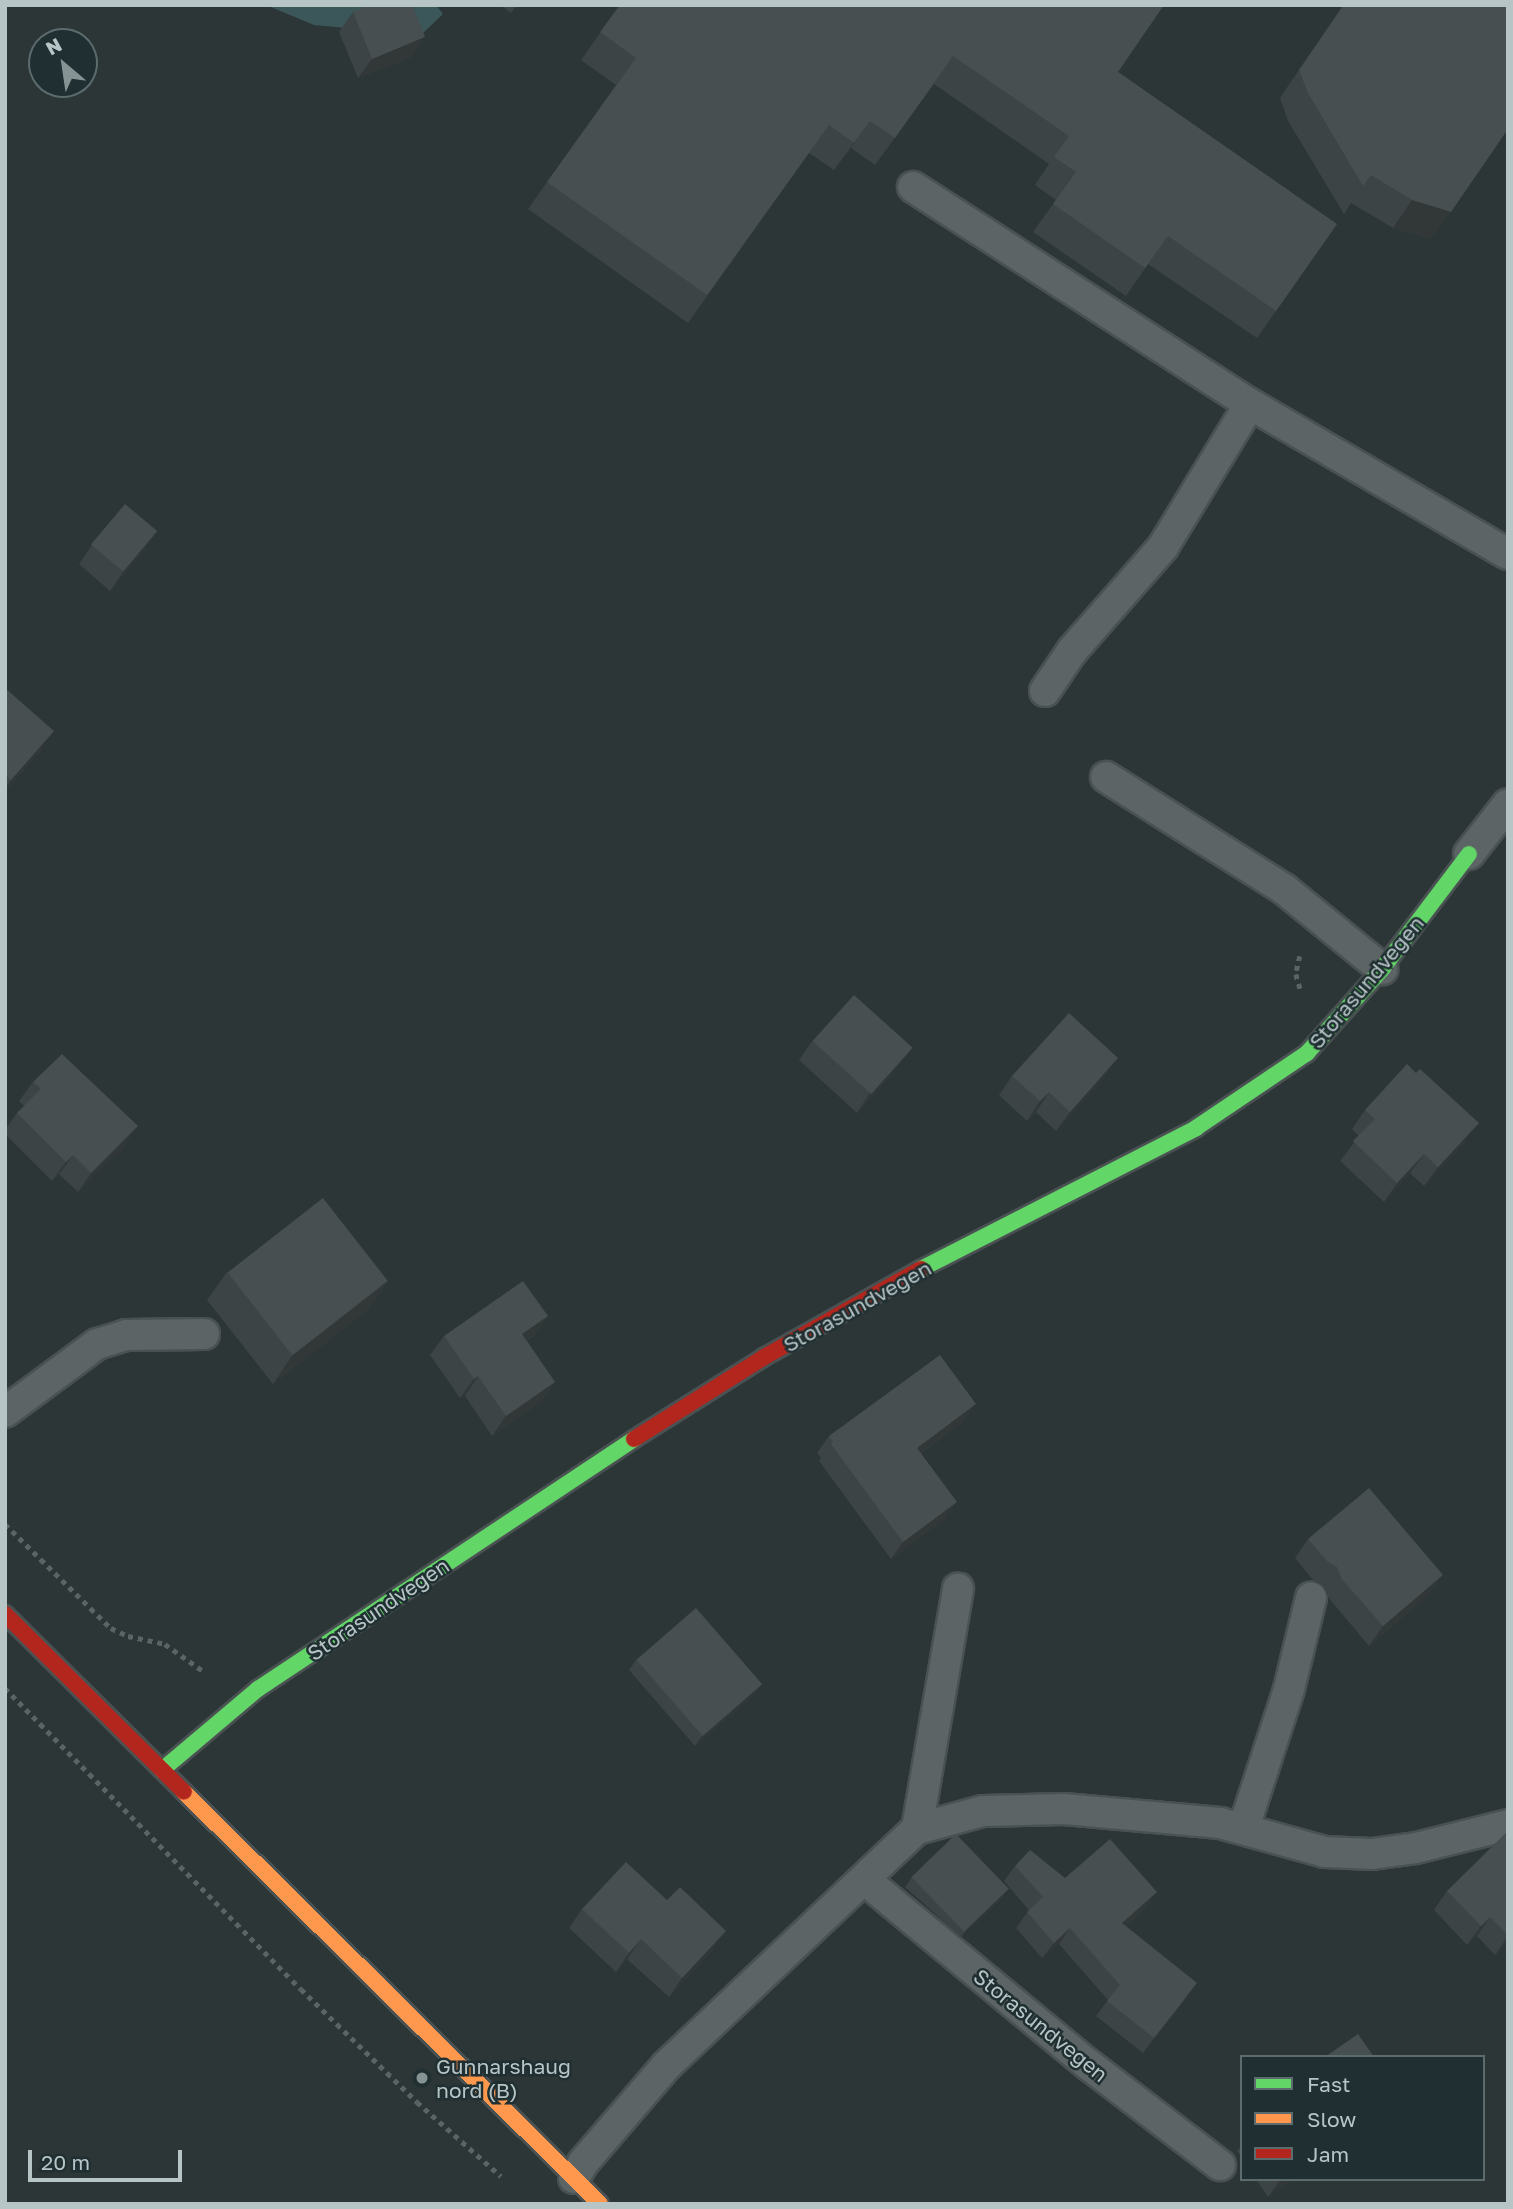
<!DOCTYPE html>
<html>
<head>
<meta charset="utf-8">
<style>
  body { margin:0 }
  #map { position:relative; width:1513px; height:2209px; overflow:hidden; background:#2c3637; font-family:"Golos Text",sans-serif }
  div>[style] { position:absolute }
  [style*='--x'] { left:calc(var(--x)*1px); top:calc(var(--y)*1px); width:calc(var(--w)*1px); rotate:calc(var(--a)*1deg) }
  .water>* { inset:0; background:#3b575a }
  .path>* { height:4.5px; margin-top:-2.25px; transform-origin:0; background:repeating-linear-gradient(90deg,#5c6364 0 5px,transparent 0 10px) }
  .roads { filter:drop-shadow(2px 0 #4a5152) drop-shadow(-2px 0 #4a5152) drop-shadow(0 2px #4a5152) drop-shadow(0 -2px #4a5152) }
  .lane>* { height:30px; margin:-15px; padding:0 15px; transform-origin:15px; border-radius:15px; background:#5c6465 }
  .fast>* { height:16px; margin:-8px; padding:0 8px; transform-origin:8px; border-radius:8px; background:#63d668 }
  .slow>* { height:16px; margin:-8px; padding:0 8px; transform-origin:8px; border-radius:8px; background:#ff974d }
  .jam>* { height:16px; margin:-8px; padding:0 8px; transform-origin:8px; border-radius:8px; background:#b3261e }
  .wall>* { inset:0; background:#3d4445 }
  .shaded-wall>* { inset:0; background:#323738 }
  .building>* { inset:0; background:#474f50; transform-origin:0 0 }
  .dots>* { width:19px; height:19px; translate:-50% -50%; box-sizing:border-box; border:4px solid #202f31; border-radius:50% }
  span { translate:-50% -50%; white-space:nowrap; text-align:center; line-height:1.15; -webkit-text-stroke:5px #202f31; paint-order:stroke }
  .street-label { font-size:21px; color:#b7c5c7 }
  .poi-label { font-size:21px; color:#b7c5c7 }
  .left { translate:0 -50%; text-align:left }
  .frame { position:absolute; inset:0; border:7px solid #b7c5c7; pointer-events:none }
  .legend { position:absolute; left:1240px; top:2055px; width:245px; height:126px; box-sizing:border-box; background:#202f31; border:2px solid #5c6b6d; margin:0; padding:9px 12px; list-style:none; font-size:21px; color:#b7c5c7 }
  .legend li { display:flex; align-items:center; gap:14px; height:35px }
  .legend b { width:35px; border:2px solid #5c6b6d }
  .north { position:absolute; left:28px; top:28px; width:70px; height:70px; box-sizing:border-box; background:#202f31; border:2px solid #5c6b6d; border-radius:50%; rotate:331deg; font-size:19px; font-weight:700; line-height:28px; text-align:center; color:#b7c5c7 }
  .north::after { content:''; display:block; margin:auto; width:24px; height:32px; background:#869395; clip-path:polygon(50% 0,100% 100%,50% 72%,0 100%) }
  .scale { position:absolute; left:28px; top:2150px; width:154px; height:32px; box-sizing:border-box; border:4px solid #b7c5c7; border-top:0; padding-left:9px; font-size:21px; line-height:24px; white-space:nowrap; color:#b7c5c7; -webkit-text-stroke:5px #202f31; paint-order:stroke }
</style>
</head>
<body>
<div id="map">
  <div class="water">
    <div style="clip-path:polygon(266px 5px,436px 5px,443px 14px,421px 35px,314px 25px)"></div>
  </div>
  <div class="path">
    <div style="--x:1300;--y:956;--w:18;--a:103"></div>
    <div style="--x:1296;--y:974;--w:18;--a:74"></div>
    <div style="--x:5;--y:1524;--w:148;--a:44.5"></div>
    <div style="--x:111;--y:1628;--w:19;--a:25"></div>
    <div style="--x:128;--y:1636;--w:38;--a:12"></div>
    <div style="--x:165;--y:1644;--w:50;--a:35.3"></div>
    <div style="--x:5;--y:1688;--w:422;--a:45.5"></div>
    <div style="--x:301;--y:1989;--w:162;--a:44.2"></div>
    <div style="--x:417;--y:2102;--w:112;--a:41.4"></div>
  </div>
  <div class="roads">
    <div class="lane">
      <div style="--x:913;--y:187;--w:401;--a:32.8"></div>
      <div style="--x:1250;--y:404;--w:298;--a:30.2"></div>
      <div style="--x:1045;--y:691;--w:48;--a:-56"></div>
      <div style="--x:1072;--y:651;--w:138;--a:-48.8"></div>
      <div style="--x:1163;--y:547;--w:167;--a:-58.7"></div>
      <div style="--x:1106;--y:777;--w:210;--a:32.2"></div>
      <div style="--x:1284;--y:889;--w:127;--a:39.2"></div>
      <div style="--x:1469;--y:854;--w:63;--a:-52"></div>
      <div style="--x:5;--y:1412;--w:114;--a:-36.5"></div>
      <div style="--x:97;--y:1344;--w:30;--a:-17"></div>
      <div style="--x:126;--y:1335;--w:78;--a:-0.7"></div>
      <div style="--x:1244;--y:1827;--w:145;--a:-71.9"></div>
      <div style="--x:1289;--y:1689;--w:94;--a:-76.4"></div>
      <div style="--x:917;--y:1829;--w:244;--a:-80.3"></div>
      <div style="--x:865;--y:1880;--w:291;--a:39.6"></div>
      <div style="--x:1089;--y:2065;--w:165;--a:37.4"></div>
      <div style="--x:574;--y:2178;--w:17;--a:-59"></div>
      <div style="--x:583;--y:2163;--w:128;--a:-49.4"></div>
      <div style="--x:666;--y:2066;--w:345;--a:-43.4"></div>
      <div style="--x:917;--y:1829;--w:68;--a:-15.3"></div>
      <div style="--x:983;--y:1811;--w:81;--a:-1.4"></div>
      <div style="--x:1064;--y:1809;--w:157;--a:5.1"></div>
      <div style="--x:1220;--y:1823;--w:109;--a:15.4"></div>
      <div style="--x:1325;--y:1852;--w:47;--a:2.4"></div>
      <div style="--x:1372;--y:1854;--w:44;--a:-7.8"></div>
      <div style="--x:1416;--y:1848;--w:95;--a:-14"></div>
    </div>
    <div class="fast">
      <div style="--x:921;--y:1269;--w:309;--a:-27.1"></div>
      <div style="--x:1196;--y:1128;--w:134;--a:-34"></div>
      <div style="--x:1307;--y:1053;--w:113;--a:-48.2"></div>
      <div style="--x:1382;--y:969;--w:144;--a:-52.9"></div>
      <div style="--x:162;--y:1770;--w:126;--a:-40.2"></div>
      <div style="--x:258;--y:1689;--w:452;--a:-33.6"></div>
    </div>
    <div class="slow">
      <div style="--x:184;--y:1792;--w:585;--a:44.72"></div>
    </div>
    <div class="jam">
      <div style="--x:634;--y:1439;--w:154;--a:-32.2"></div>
      <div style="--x:764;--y:1357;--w:180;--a:-29.3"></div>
      <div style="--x:5;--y:1614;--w:252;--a:44.8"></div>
    </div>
  </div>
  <div class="wall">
    <div style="clip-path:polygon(500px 5px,517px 5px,511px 13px)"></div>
    <div style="clip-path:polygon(620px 5px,1118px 72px,1337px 224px,1257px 338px,1148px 264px,1126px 296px,1033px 232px,1056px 200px,1035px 185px,1049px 164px,934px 84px,875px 165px,851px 148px,834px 170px,809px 153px,688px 323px,528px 209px,616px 85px,581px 60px)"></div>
    <div style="clip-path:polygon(1343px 5px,1431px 239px,1393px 228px,1351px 203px,1344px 214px,1288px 121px,1280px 98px)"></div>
    <div style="clip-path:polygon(353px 12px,412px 57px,358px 78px,339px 32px)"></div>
    <div style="clip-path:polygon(157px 531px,144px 550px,110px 591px,79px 564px,92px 545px)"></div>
    <div style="clip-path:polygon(5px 688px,41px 751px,5px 791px)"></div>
    <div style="clip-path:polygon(812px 1041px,898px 1067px,857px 1113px,799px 1060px)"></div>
    <div style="clip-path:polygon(1012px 1076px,1105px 1077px,1056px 1131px,1036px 1112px,1027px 1121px,999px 1095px)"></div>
    <div style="clip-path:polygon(33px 1082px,125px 1146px,78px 1192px,59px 1174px,52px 1181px,5px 1134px,5px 1130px,17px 1113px,24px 1106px,19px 1101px)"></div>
    <div style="clip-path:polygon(1365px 1110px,1465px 1142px,1424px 1186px,1410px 1173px,1384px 1202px,1340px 1161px,1359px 1136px,1352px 1129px)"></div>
    <div style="clip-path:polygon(227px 1272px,388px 1281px,369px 1309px,273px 1384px,207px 1300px)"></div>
    <div style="clip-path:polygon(548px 1316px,534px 1336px,527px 1341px,555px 1382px,542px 1401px,492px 1436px,465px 1396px,460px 1398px,430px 1355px,444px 1336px)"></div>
    <div style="clip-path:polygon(964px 1421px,921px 1453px,945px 1519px,891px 1559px,819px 1461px,821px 1458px,817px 1453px,829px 1436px)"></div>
    <div style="clip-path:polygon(1308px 1539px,1429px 1595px,1369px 1646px,1328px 1597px,1323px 1586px,1314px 1581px,1295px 1558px)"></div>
    <div style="clip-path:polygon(636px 1660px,755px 1694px,695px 1746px,629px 1670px)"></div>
    <div style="clip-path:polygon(1507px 1832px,1508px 1942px,1495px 1955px,1477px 1936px,1467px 1945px,1434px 1910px,1447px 1891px)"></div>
    <div style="clip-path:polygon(1015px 1866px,1065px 1878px,1146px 1908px,1126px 1926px,1186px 1999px,1143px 2053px,1096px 2016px,1108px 2000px,1059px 1944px,1042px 1958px,1016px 1928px,1029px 1910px,1004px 1881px)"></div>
    <div style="clip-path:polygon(912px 1877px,1009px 1888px,1002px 1898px,961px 1937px,905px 1887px)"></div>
    <div style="clip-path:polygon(582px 1909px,713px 1950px,669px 1997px,627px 1959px,616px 1972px,569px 1928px)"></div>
    <div style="clip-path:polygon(1242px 2145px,1242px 2158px,1237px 2151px)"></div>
    <div style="clip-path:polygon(1256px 2179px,1294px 2179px,1268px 2197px)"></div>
  </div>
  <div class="shaded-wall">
    <div style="clip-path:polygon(425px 37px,412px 57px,358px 78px,372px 59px)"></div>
    <div style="clip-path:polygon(870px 121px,851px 148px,834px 170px,854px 143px)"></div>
    <div style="clip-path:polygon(1412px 200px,1451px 212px,1431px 239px,1393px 228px)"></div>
    <div style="clip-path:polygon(157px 531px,144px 550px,110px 591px,124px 571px)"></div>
    <div style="clip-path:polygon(54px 731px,41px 751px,5px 791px,5px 788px,11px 780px)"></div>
    <div style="clip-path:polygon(912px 1048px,898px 1067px,857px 1113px,870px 1093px)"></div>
    <div style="clip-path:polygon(1118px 1058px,1105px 1077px,1056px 1131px,1070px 1112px)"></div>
    <div style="clip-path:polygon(1049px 1092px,1036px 1112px,1027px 1121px,1040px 1101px)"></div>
    <div style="clip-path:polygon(1479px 1123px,1465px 1142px,1424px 1186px,1438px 1167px)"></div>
    <div style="clip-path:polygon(138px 1126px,125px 1146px,78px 1192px,91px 1173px)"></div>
    <div style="clip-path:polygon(1424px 1154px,1410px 1173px,1384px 1202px,1397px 1183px)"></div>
    <div style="clip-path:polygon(73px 1155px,59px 1174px,52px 1181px,66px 1162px)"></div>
    <div style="clip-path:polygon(388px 1281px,369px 1309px,273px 1384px,292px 1356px)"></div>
    <div style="clip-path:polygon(548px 1316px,534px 1336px,508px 1353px,522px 1334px)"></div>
    <div style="clip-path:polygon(478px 1376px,465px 1396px,460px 1398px,474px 1379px)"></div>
    <div style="clip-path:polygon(555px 1382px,542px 1401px,492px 1436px,506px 1416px)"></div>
    <div style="clip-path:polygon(976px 1404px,964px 1421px,905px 1464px,917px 1448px)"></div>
    <div style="clip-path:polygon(957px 1502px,945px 1519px,891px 1559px,903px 1542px)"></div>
    <div style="clip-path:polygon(1443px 1575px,1429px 1595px,1369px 1646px,1383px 1626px)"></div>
    <div style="clip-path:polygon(762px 1684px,755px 1694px,695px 1746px,702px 1736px)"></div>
    <div style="clip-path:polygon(1009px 1888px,1002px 1898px,961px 1937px,968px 1927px)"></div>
    <div style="clip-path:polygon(1157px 1892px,1146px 1908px,1111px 1939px,1122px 1923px)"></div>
    <div style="clip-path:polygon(1490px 1917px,1477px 1936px,1467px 1945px,1481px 1926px)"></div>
    <div style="clip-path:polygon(1070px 1928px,1059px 1944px,1042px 1958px,1054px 1943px)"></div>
    <div style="clip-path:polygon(726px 1931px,713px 1950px,669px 1997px,682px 1978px)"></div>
    <div style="clip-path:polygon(1508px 1936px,1508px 1942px,1495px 1955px)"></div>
    <div style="clip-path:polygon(641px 1939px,627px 1959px,616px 1972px,629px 1953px)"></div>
    <div style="clip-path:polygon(1197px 1983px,1186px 1999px,1143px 2053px,1154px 2038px)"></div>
    <div style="clip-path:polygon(1281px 2179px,1294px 2179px,1268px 2197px)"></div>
  </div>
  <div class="building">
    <div style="clip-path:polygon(371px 5px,412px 5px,425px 37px,372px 59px,353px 12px)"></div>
    <div style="clip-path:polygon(620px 5px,1164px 5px,1118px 72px,1337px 224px,1276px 311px,1168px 236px,1145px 268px,1053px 204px,1076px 172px,1054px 157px,1069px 136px,953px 56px,895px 138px,870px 121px,854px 143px,829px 125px,707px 295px,547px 182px,636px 58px,600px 32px)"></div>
    <div style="clip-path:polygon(1344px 5px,1508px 5px,1508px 129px,1451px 212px,1412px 200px,1371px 175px,1363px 186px,1308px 93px,1299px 70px)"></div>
    <div style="left:125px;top:504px;width:42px;height:53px;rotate:40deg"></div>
    <div style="clip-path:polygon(5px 688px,54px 731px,11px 780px,5px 775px)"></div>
    <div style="left:854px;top:995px;width:79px;height:62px;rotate:42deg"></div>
    <div style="clip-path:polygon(1069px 1013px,1118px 1058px,1070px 1112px,1049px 1092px,1040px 1101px,1012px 1076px)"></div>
    <div style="clip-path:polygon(62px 1054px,138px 1126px,91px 1173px,73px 1155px,66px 1162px,17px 1113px,41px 1089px,33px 1082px)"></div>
    <div style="clip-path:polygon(1407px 1064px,1416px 1073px,1420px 1069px,1479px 1123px,1438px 1167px,1424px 1154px,1397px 1183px,1353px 1141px,1375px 1119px,1365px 1110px)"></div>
    <div style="left:323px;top:1198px;width:105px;height:121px;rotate:52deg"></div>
    <div style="clip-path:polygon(523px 1281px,548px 1316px,522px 1334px,555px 1382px,506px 1416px,478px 1376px,474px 1379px,444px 1336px)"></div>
    <div style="clip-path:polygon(940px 1355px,976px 1404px,917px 1448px,957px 1502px,903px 1542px,831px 1444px,833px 1442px,829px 1436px)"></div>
    <div style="clip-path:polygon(1369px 1488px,1443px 1575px,1383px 1626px,1341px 1578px,1337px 1567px,1328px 1562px,1308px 1539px)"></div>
    <div style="left:696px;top:1608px;width:101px;height:79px;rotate:49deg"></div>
    <div style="clip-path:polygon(1507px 1832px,1508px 1832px,1508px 1935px,1490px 1917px,1481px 1926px,1447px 1891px)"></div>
    <div style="left:956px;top:1834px;width:76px;height:62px;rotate:46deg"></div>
    <div style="clip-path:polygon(1110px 1839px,1157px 1892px,1122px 1923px,1197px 1983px,1154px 2038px,1107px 2001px,1120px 1985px,1070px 1928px,1054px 1943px,1027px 1912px,1043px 1897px,1015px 1866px,1030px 1850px,1065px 1878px)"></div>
    <div style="clip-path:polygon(626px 1862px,667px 1900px,680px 1887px,726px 1931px,682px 1978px,641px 1939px,629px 1953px,582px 1909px)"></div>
    <div style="clip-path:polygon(1358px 2034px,1374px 2057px,1325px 2057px)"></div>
  </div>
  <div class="dots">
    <div style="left:422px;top:2078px;background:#869395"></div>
  </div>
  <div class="street-label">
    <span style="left:1366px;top:982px;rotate:-50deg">Storasundvegen</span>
    <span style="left:857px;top:1306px;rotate:-29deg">Storasundvegen</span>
    <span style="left:378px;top:1609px;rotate:-34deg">Storasundvegen</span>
    <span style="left:1041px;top:2025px;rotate:39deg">Storasundvegen</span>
  </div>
  <div class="poi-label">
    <span class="left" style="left:436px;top:2078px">Gunnarshaug<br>nord (B)</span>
  </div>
  <div class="frame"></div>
  <ul class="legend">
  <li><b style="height:9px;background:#63d668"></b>Fast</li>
  <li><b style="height:9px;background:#ff974d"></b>Slow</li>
  <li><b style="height:9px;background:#b3261e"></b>Jam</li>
  </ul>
  <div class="north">N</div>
  <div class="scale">20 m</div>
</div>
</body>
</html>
